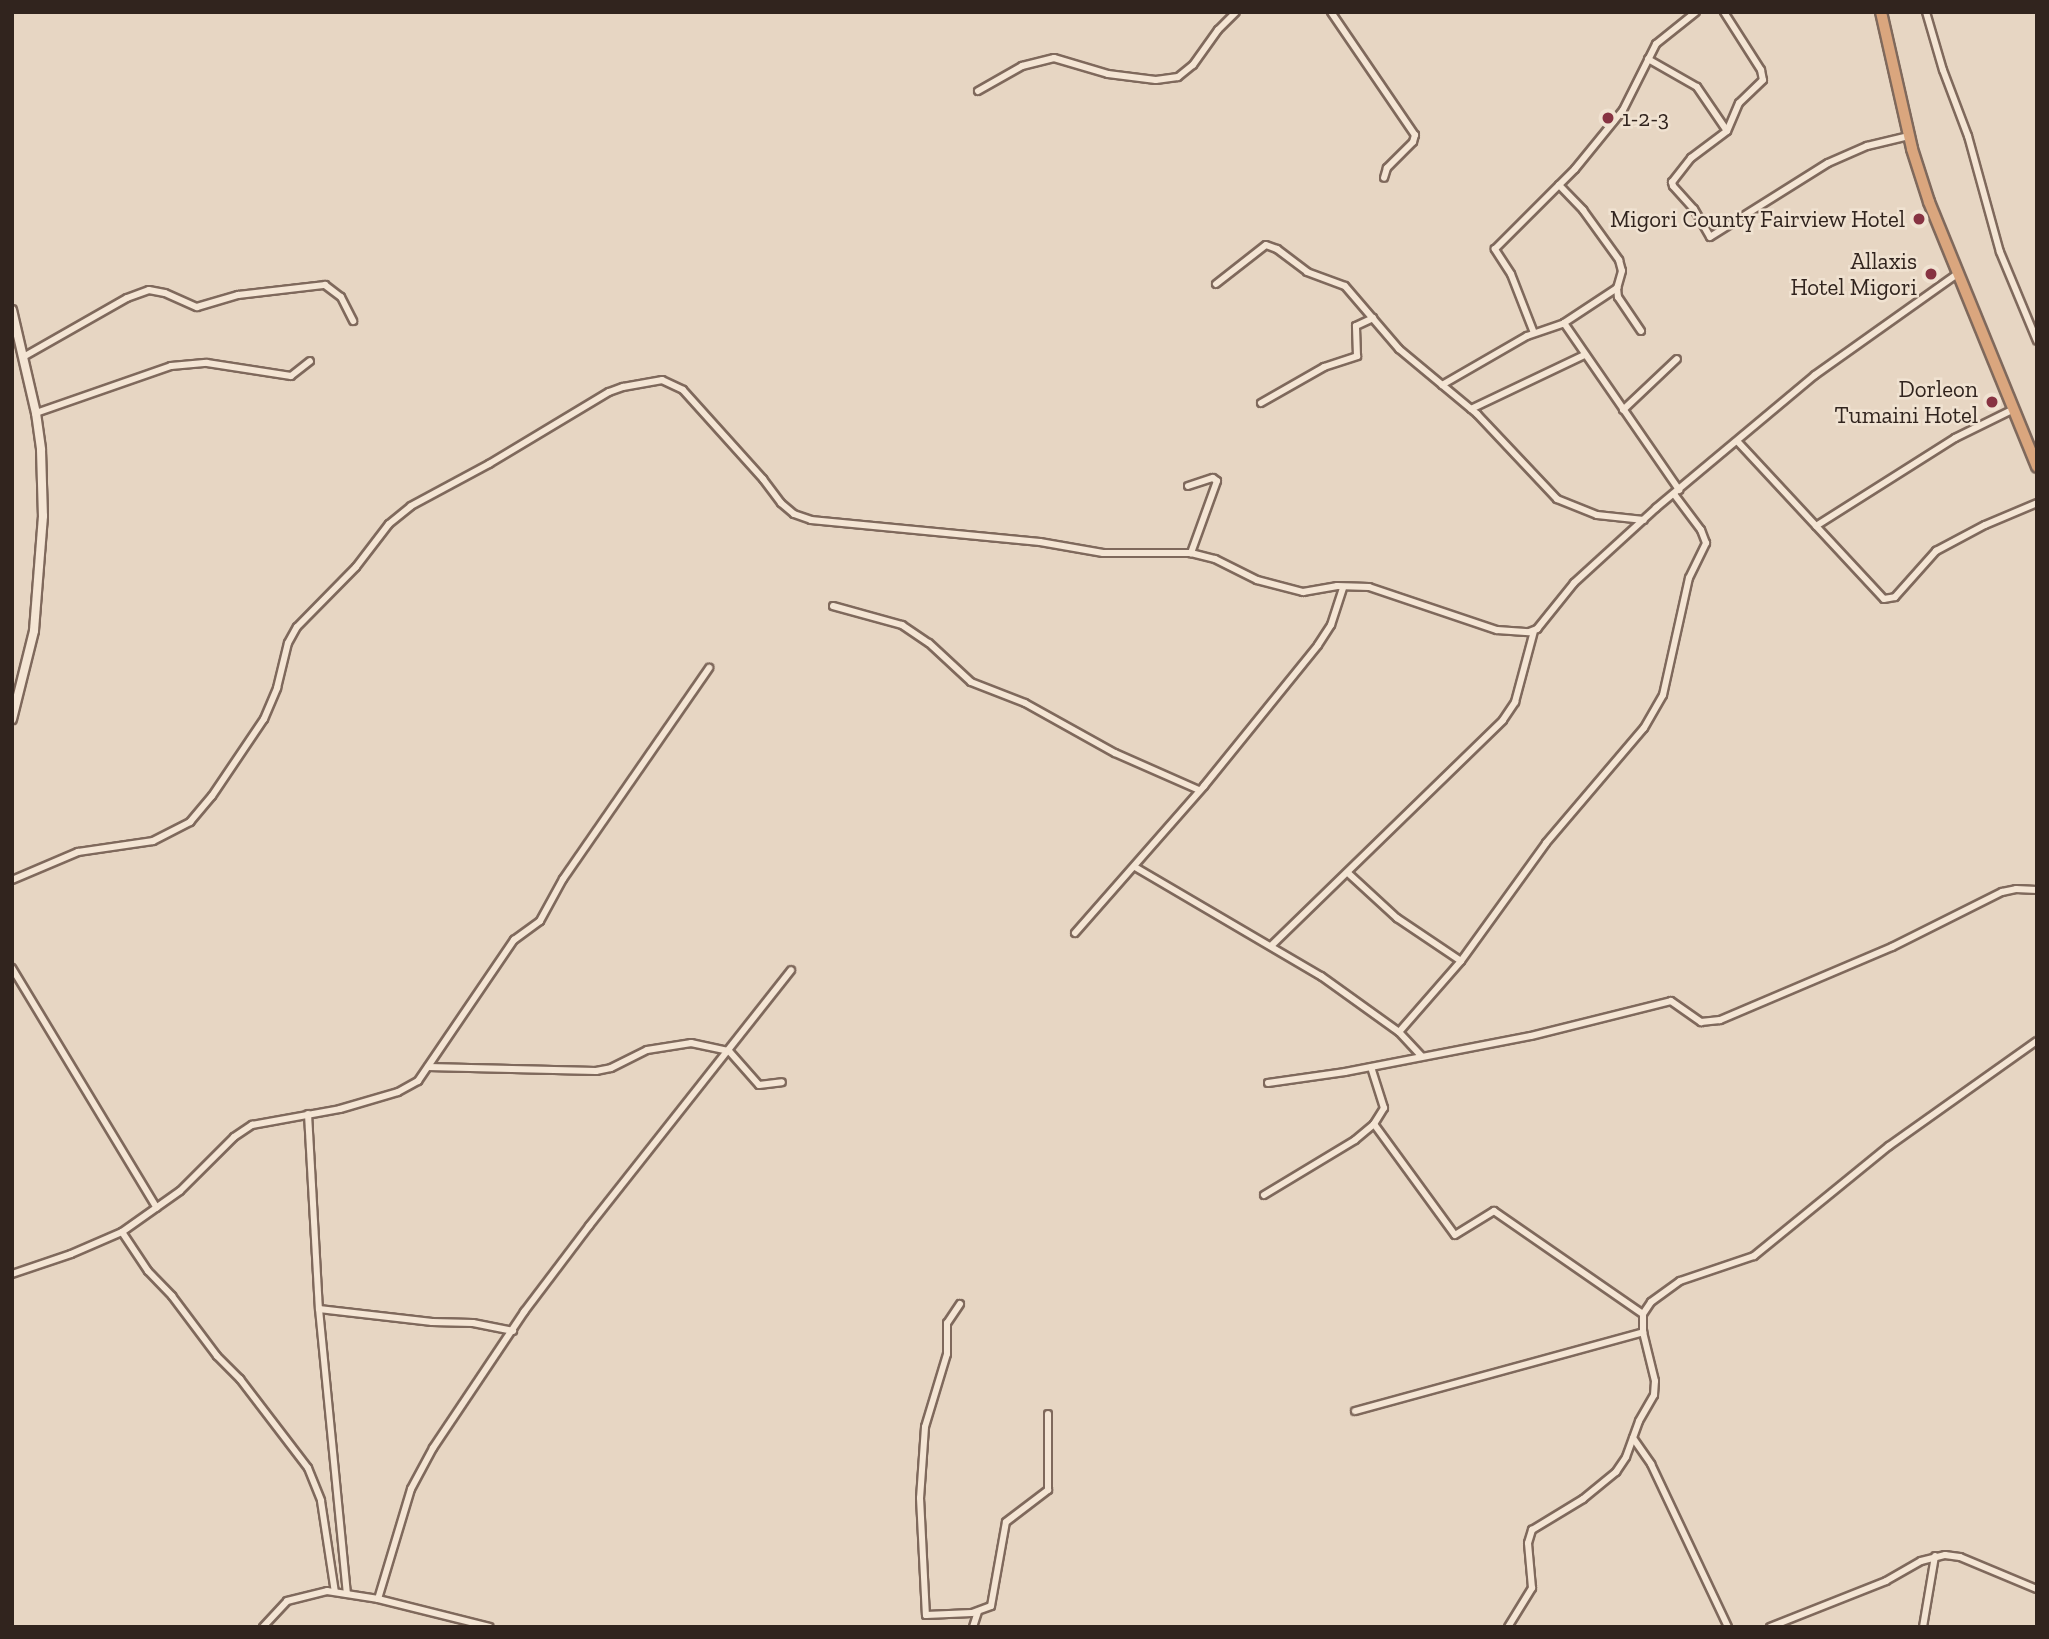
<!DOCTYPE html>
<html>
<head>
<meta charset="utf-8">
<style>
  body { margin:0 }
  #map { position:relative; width:2049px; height:1639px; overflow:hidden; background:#e7d6c3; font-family:"Zilla Slab",serif }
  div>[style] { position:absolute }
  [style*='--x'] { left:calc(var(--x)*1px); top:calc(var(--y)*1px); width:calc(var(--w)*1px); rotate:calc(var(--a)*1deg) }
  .roads { filter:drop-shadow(2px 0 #7f695c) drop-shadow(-2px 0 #7f695c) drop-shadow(0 2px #7f695c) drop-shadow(0 -2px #7f695c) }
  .minor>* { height:6px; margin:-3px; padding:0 3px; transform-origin:3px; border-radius:3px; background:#f4e5d4 }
  .tertiary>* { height:8px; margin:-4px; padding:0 4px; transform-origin:4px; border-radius:4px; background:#f4e5d4 }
  .trunk>* { height:10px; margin:-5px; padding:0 5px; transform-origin:5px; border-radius:5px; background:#daa67e }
  .dots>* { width:19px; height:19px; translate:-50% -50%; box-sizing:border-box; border:4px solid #f0e2d1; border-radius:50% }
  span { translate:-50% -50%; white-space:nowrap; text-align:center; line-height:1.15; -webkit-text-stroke:5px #f0e2d1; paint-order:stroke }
  .poi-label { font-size:23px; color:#31241e }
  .left { translate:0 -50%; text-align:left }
  .right { translate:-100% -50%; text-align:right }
  .frame { position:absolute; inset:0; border:14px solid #31241e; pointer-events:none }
</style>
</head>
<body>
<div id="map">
  <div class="roads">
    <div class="minor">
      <div style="--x:1331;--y:12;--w:149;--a:55.7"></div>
      <div style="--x:1415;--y:135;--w:7;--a:106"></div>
      <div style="--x:1413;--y:142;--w:37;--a:135"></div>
      <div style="--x:1387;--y:168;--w:10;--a:107"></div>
      <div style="--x:1724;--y:12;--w:69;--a:57.5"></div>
      <div style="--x:1761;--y:70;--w:10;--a:79"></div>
      <div style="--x:1763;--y:80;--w:33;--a:136"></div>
      <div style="--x:1739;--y:103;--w:30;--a:113"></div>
      <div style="--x:1727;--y:131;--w:45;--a:143.1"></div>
      <div style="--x:1691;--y:158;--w:31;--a:128"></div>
      <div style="--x:1672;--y:182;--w:4;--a:76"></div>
      <div style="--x:1673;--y:186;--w:31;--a:48"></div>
      <div style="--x:1694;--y:209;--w:32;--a:60"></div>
      <div style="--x:1710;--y:237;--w:139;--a:-32.1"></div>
      <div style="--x:1828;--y:163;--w:43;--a:-23.6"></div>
      <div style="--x:1867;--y:146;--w:43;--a:-13.4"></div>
      <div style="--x:1926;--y:12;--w:60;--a:73.7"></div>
      <div style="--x:1943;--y:70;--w:71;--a:69.3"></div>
      <div style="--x:1968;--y:136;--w:120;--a:74.6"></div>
      <div style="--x:2000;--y:252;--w:96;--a:67.4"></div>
      <div style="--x:1648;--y:59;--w:56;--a:29.7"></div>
      <div style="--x:1697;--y:87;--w:53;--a:55.7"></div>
      <div style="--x:978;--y:91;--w:51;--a:-29.6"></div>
      <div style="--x:1022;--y:66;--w:33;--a:-14"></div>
      <div style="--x:1054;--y:58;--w:56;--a:16.5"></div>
      <div style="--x:1108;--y:74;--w:48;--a:7.1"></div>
      <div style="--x:1156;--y:80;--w:22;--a:-8"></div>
      <div style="--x:1178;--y:77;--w:19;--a:-39"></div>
      <div style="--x:1193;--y:65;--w:43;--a:-54.5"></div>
      <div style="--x:1218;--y:30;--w:25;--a:-45"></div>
      <div style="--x:1559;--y:185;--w:35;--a:46"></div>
      <div style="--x:1583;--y:210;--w:62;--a:54.2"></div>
      <div style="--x:1619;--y:260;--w:11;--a:75"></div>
      <div style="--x:1622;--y:271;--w:18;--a:106"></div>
      <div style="--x:1617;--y:288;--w:9;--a:84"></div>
      <div style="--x:1618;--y:297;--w:41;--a:55.9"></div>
      <div style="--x:1216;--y:284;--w:63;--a:-38"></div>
      <div style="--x:1266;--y:245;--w:12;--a:20"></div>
      <div style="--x:1277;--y:249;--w:38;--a:37"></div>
      <div style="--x:1307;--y:272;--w:40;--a:20.2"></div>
      <div style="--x:1345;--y:286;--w:83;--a:49.4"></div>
      <div style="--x:1399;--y:349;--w:102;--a:39.8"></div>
      <div style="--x:1477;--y:414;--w:117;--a:46.7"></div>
      <div style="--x:1557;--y:499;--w:43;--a:21.8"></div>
      <div style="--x:1597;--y:515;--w:47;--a:6.1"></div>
      <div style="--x:1564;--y:323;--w:203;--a:55.4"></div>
      <div style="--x:1534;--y:333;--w:63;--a:-111.3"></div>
      <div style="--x:1511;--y:274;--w:30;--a:-123"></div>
      <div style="--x:1495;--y:249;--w:113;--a:-45"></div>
      <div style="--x:1575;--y:169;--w:76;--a:-50.9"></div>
      <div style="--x:1623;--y:110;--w:74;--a:-63.4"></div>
      <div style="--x:1656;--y:44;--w:51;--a:-38.7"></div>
      <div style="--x:25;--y:356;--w:117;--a:-29.6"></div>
      <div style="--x:127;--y:298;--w:23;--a:-20"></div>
      <div style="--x:149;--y:290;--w:16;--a:11"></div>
      <div style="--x:165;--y:293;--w:35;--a:24"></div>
      <div style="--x:197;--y:307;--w:43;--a:-16.3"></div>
      <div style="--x:238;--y:295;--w:88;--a:-6.6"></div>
      <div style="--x:325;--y:285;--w:20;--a:37"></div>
      <div style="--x:341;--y:297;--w:27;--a:63"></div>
      <div style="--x:1442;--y:385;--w:98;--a:-30"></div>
      <div style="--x:1527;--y:336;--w:39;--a:-19"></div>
      <div style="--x:1564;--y:323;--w:64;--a:-33.4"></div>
      <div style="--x:1261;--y:403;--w:73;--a:-29.7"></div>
      <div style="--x:1324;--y:367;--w:35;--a:-18"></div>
      <div style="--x:1357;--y:356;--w:30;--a:-92"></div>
      <div style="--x:1356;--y:326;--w:19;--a:-25"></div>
      <div style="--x:1471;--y:409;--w:125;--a:-25.5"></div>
      <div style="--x:1623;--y:410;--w:74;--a:-43.4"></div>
      <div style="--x:36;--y:413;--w:143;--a:-19.2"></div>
      <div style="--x:171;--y:366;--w:36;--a:-5"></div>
      <div style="--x:207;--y:363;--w:85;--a:8.8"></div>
      <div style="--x:291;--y:376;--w:24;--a:-38"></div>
      <div style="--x:1738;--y:442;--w:214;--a:47.1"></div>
      <div style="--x:1884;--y:599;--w:11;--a:-10"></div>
      <div style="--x:1895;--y:597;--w:62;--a:-48.3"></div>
      <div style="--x:1936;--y:551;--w:55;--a:-28"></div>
      <div style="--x:1985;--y:525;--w:56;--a:-22.9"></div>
      <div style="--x:1188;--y:486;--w:26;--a:-18"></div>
      <div style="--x:1213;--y:478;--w:5;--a:37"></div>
      <div style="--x:1217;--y:481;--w:77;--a:109.9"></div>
      <div style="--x:1816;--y:526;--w:165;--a:-32.3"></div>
      <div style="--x:1955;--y:438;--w:64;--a:-26.2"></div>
      <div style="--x:833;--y:606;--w:72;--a:15.4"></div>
      <div style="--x:902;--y:625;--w:32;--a:34"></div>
      <div style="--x:929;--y:643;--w:57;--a:42.9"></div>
      <div style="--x:971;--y:682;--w:58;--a:21.3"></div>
      <div style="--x:1025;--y:703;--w:103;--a:29.1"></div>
      <div style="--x:1115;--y:753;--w:92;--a:23.8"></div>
      <div style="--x:1135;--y:867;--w:216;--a:30.4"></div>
      <div style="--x:1321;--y:976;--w:96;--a:35.7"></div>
      <div style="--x:1399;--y:1032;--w:33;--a:47"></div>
      <div style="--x:1348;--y:873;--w:67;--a:42.6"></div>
      <div style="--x:1397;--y:918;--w:77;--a:33.9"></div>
      <div style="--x:1461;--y:961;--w:94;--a:131.1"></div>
      <div style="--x:12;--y:880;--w:72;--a:-23"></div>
      <div style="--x:78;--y:852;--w:76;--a:-8.3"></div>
      <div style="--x:153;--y:841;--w:42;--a:-27.2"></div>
      <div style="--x:190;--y:822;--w:34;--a:-50"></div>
      <div style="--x:212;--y:796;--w:93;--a:-56"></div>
      <div style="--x:264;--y:719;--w:34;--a:-67"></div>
      <div style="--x:277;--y:688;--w:46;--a:-76.3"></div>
      <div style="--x:288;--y:643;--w:18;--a:-61"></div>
      <div style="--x:297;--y:627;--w:84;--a:-45.5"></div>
      <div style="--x:356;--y:567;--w:54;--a:-52.5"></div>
      <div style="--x:389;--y:524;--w:28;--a:-39"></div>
      <div style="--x:411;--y:506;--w:89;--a:-28.3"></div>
      <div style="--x:489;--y:464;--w:140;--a:-31"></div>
      <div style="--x:609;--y:392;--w:15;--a:-20"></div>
      <div style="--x:623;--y:387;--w:40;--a:-10"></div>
      <div style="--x:662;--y:380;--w:23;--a:25"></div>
      <div style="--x:683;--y:390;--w:120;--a:48"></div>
      <div style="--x:763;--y:479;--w:30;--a:53"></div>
      <div style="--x:781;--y:503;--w:17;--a:40"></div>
      <div style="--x:794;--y:514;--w:18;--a:19"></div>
      <div style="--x:811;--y:520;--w:230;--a:5.5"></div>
      <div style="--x:1040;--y:542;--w:64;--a:9.9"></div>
      <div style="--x:1103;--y:553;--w:88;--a:0"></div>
      <div style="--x:1191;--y:553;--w:25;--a:14"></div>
      <div style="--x:1215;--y:559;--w:47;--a:26.6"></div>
      <div style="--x:1257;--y:580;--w:48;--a:14.6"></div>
      <div style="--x:1303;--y:592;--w:35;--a:-10"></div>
      <div style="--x:1337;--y:586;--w:32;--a:2"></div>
      <div style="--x:1369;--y:587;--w:135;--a:18.6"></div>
      <div style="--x:1497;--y:630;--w:32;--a:4"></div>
      <div style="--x:1529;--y:632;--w:9;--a:-21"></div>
      <div style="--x:1537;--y:629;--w:59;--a:-51.2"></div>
      <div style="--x:1574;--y:583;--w:111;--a:-42.4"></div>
      <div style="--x:1656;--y:508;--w:207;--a:-39.9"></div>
      <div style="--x:1815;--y:375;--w:174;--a:-35.4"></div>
      <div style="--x:1075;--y:933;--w:196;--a:-48.7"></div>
      <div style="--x:1204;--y:786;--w:181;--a:-51"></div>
      <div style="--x:1318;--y:645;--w:24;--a:-57"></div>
      <div style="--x:1331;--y:625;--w:40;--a:-72"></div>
      <div style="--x:1272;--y:945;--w:322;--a:-44.2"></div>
      <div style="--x:1503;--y:720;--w:22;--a:-56"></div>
      <div style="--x:1515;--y:702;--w:73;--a:-75"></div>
      <div style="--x:1461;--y:961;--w:145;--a:-54.2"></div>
      <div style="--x:1546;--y:843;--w:151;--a:-49.6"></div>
      <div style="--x:1644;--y:728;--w:38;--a:-60"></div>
      <div style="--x:1663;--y:695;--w:120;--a:-77.5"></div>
      <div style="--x:1689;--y:578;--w:39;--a:-64"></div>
      <div style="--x:1706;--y:543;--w:14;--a:-111"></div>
      <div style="--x:1701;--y:530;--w:45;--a:-126.9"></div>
      <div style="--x:12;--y:968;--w:280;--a:58.9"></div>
      <div style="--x:428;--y:1067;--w:168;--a:1.4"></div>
      <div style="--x:596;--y:1071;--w:15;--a:-11"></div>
      <div style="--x:611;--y:1068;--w:40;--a:-26.6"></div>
      <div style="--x:647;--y:1050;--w:45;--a:-9"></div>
      <div style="--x:691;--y:1043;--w:39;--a:12"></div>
      <div style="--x:729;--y:1051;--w:45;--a:48.6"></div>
      <div style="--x:759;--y:1085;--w:23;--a:-7"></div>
      <div style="--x:1371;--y:1067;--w:43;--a:72.4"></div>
      <div style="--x:1384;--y:1108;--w:19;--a:122"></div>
      <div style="--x:1374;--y:1124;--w:137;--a:53.9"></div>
      <div style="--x:1455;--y:1235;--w:46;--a:-31.6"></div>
      <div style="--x:1494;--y:1211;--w:181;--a:34.7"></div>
      <div style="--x:1268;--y:1083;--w:78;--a:-8.1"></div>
      <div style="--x:1345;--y:1072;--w:189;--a:-11"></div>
      <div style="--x:1531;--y:1036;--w:144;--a:-14"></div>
      <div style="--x:1671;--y:1001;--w:37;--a:35"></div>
      <div style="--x:1701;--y:1022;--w:19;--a:-6"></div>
      <div style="--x:1720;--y:1020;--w:187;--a:-23"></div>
      <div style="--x:1892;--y:947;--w:123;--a:-26.6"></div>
      <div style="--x:2002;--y:892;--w:14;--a:-12"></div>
      <div style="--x:2016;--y:889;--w:21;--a:3"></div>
      <div style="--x:308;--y:1114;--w:195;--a:86.8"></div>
      <div style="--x:319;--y:1309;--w:114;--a:6.6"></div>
      <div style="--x:432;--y:1322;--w:41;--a:1.4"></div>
      <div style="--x:473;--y:1323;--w:41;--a:11.3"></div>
      <div style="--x:1264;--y:1195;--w:106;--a:-31.1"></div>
      <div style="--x:1355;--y:1140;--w:25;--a:-40"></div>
      <div style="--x:122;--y:1232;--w:47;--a:56.3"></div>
      <div style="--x:148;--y:1271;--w:35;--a:46"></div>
      <div style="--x:172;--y:1296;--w:75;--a:53.1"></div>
      <div style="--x:217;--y:1356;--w:33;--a:45"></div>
      <div style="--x:240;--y:1379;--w:112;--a:52.6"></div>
      <div style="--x:308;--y:1468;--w:35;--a:68"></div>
      <div style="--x:321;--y:1501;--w:92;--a:81.3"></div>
      <div style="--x:12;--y:1274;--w:62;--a:-18.7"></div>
      <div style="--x:71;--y:1254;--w:56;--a:-23.3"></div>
      <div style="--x:122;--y:1232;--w:71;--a:-35.3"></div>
      <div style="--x:180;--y:1191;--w:76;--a:-45"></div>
      <div style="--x:234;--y:1137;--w:22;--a:-34"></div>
      <div style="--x:252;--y:1125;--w:89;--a:-10.3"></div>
      <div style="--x:340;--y:1109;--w:60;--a:-16.3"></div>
      <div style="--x:398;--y:1092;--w:23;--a:-29"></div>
      <div style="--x:418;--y:1081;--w:171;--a:-55.8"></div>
      <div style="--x:514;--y:940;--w:32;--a:-36"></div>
      <div style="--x:540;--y:921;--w:48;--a:-61.3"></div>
      <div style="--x:563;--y:879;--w:257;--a:-55.3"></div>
      <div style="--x:960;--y:1304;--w:23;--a:124"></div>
      <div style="--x:947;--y:1323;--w:31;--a:90"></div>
      <div style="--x:947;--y:1354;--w:76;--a:106.8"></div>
      <div style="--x:925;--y:1427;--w:71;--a:94"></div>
      <div style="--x:920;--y:1498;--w:117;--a:87.1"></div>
      <div style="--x:926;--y:1615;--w:46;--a:-2.5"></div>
      <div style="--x:972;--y:1613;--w:20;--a:-20"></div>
      <div style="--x:991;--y:1606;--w:85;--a:-79.9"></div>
      <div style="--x:1006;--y:1522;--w:53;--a:-37.3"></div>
      <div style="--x:1048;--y:1490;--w:76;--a:-90"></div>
      <div style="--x:319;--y:1309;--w:286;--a:84.4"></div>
      <div style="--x:1355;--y:1411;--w:299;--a:-15.3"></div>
      <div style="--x:1633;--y:1438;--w:32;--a:55"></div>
      <div style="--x:1651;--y:1464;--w:180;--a:64.7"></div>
      <div style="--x:378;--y:1599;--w:115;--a:-73.3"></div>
      <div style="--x:411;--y:1489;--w:47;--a:-61.8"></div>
      <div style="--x:433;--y:1448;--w:164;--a:-56.2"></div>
      <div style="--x:524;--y:1312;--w:108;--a:-52.9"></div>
      <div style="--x:589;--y:1226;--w:326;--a:-51.7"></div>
      <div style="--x:263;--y:1627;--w:35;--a:-47"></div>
      <div style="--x:287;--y:1601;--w:41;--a:-14"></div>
      <div style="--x:327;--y:1591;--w:52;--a:8.9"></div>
      <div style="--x:378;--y:1599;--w:115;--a:14"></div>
      <div style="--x:973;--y:1627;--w:16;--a:-72"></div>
      <div style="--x:1508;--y:1627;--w:46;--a:-58.4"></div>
      <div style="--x:1532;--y:1588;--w:45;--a:-95.1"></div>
      <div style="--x:1528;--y:1543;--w:14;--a:-73"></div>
      <div style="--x:1532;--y:1530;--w:60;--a:-31.3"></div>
      <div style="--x:1583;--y:1499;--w:43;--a:-39.3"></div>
      <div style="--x:1616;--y:1472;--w:18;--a:-56"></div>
      <div style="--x:1626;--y:1457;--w:38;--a:-70"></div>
      <div style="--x:1639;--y:1421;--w:30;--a:-60"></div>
      <div style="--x:1654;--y:1395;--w:14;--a:-86"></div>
      <div style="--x:1655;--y:1381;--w:50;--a:-103.8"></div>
      <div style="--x:1643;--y:1332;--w:18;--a:-90"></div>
      <div style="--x:1643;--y:1314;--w:14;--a:-56"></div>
      <div style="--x:1651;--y:1302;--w:36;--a:-36"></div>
      <div style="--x:1680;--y:1281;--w:78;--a:-18.7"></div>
      <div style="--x:1754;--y:1256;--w:174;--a:-39.2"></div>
      <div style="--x:1889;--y:1146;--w:181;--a:-35.4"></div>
      <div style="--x:1770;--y:1627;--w:125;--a:-21.6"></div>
      <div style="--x:1886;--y:1581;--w:40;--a:-29.7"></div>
      <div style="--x:1921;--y:1561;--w:25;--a:-14"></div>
      <div style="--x:1945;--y:1555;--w:15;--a:8"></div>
      <div style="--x:1960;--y:1557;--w:83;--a:22.6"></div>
      <div style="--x:1923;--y:1627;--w:72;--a:-80.4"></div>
    </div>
    <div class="tertiary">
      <div style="--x:12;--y:310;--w:106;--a:76.9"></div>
      <div style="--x:36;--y:413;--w:37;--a:82"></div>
      <div style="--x:41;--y:450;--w:66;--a:88.3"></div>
      <div style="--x:43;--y:516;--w:115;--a:94.5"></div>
      <div style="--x:34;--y:631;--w:91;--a:104"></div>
    </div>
    <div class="trunk">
      <div style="--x:1881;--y:12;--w:140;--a:77.2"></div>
      <div style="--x:1912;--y:149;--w:56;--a:72.2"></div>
      <div style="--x:1929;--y:202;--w:286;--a:67.8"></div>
    </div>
  </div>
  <div class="dots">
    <div style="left:1608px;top:118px;background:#873342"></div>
    <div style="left:1919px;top:219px;background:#873342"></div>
    <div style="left:1931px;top:274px;background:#873342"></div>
    <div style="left:1992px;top:402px;background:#873342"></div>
  </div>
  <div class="poi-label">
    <span class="left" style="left:1622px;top:118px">1-2-3</span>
    <span class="right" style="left:1905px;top:219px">Migori County Fairview Hotel</span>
    <span class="right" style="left:1917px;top:274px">Allaxis<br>Hotel Migori</span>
    <span class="right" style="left:1978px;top:402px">Dorleon<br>Tumaini Hotel</span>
  </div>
  <div class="frame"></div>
</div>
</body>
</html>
